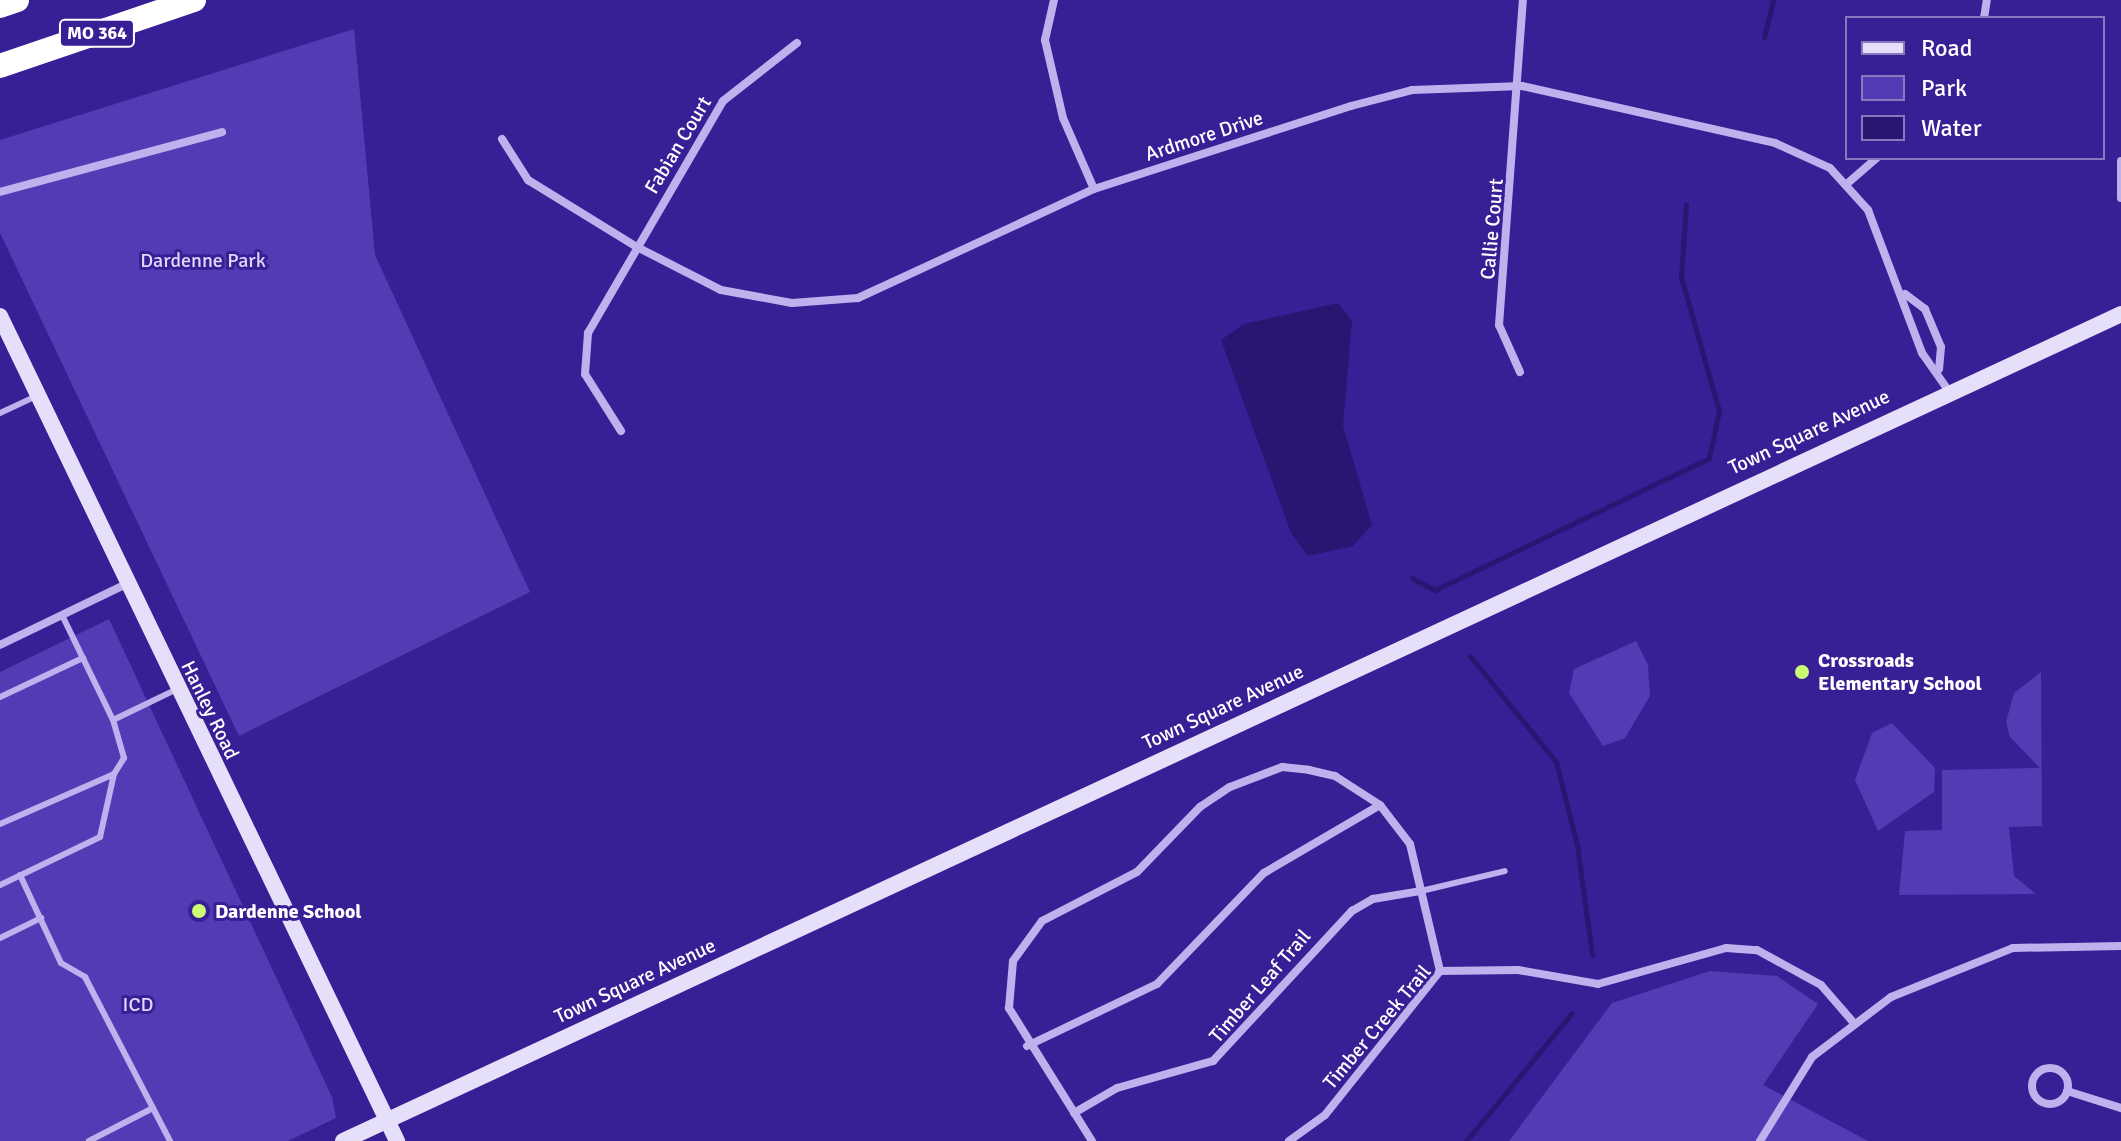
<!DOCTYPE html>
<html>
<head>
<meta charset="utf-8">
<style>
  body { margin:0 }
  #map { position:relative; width:2121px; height:1141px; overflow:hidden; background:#381f95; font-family:Signika,sans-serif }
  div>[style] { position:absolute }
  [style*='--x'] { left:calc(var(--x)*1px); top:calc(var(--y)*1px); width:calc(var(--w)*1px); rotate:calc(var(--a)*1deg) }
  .green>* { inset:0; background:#523bb5 }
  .water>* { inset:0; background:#2a1573 }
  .stream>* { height:5px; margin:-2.5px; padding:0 2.5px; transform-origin:2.5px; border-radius:2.5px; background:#2a1573 }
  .lane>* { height:6px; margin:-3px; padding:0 3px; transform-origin:3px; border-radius:3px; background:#beb2ee }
  .street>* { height:8px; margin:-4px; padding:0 4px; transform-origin:4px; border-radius:4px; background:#beb2ee }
  .street>.ring { margin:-4px; padding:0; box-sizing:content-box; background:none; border:8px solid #beb2ee; border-radius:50% }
  .secondary>* { height:16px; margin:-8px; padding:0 8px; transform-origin:8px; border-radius:8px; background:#e5dffa }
  .highway>* { height:24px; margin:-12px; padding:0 12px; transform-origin:12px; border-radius:12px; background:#fff }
  .dots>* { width:22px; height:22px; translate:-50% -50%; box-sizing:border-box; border:4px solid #381f95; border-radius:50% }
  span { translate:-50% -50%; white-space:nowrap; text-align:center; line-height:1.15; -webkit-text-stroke:6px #381f95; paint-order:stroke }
  .shield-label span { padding:2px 6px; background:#381f95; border:2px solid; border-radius:6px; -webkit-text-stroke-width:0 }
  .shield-label { font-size:18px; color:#fff; font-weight:700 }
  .street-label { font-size:20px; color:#fff }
  .park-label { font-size:20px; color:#dfd9fa }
  .poi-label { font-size:20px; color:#fff; font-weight:700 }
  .left { translate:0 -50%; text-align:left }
  .legend { position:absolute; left:1845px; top:16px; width:260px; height:144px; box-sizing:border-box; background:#381f95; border:2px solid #8879bf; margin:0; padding:10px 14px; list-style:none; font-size:24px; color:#fff }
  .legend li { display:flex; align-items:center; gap:16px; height:40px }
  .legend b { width:40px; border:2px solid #8879bf }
</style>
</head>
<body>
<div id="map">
  <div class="green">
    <div style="clip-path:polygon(354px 29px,375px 255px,530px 592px,239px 736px,0 233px,0 140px)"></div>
    <div style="clip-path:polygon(109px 619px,332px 1097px,336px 1118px,288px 1141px,0 1141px,0 672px)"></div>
    <div style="clip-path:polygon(1636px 641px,1648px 665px,1650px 696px,1625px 738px,1603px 746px,1569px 693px,1574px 669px)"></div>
    <div style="clip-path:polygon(2041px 672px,2042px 826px,2009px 827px,2014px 876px,2036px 894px,1899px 895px,1905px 831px,1942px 830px,1942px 770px,2040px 768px,2010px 737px,2006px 722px,2014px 693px)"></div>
    <div style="clip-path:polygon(1892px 723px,1935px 768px,1934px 792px,1878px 831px,1855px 780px,1872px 733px)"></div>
    <div style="clip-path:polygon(1710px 971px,1777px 976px,1818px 1004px,1763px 1085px,1868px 1141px,1509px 1141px,1612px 1003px)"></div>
  </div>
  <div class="water">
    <div style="clip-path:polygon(1338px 303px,1352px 321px,1343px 426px,1372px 525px,1353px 546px,1308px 556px,1291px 533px,1221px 340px,1244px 324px)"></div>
  </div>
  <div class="stream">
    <div style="--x:1764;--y:37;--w:38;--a:-76"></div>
    <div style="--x:1412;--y:578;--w:26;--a:28"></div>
    <div style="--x:1435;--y:590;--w:304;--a:-25.7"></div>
    <div style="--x:1709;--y:458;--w:48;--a:-78"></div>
    <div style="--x:1719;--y:411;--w:139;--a:-105.8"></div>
    <div style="--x:1681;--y:277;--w:73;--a:-86.1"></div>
    <div style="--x:1470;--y:656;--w:136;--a:50.9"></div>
    <div style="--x:1556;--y:762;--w:86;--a:75.8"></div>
    <div style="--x:1577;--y:845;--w:111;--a:82.2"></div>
    <div style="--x:1466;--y:1141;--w:166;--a:-50.4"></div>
  </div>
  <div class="lane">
    <div style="--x:0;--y:413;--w:40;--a:-25"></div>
    <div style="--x:62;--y:615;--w:117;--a:64.1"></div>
    <div style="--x:113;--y:720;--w:71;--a:-25.8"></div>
    <div style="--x:0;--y:697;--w:92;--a:-25.2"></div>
    <div style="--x:0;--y:824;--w:124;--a:-23.7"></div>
    <div style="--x:114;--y:774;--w:19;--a:-58"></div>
    <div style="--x:124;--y:758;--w:40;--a:-106"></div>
    <div style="--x:20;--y:875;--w:97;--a:65"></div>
    <div style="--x:61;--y:963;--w:28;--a:30"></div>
    <div style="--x:85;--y:977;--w:185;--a:62.6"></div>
    <div style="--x:0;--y:885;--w:111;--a:-25.6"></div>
    <div style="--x:100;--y:837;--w:65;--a:-77.5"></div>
    <div style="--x:1421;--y:891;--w:86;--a:-13.4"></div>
    <div style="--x:0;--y:938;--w:46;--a:-26"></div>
    <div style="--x:89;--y:1141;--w:72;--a:-27.3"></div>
  </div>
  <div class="street">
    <div style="--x:1054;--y:0;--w:41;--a:102.7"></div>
    <div style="--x:1045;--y:40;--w:80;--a:77"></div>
    <div style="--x:1063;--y:118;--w:77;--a:66.4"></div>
    <div style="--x:1984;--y:18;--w:18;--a:-81"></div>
    <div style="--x:502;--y:139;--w:49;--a:57.6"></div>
    <div style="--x:528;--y:180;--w:128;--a:31.6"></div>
    <div style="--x:637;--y:247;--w:94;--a:27.1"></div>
    <div style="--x:721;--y:290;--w:72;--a:10.4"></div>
    <div style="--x:792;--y:303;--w:66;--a:-4.3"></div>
    <div style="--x:858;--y:298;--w:260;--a:-24.8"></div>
    <div style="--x:1094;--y:189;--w:270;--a:-17.9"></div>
    <div style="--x:1351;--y:106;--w:63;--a:-14.7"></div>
    <div style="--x:1412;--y:90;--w:110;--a:-2.1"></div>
    <div style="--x:1522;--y:86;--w:259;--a:12.7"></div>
    <div style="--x:1775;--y:143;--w:60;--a:24.4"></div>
    <div style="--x:1830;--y:168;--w:57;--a:47.9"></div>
    <div style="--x:1868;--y:210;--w:153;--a:69.3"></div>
    <div style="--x:1922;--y:353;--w:45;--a:54.9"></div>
    <div style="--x:2121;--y:161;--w:37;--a:90"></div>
    <div style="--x:1849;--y:182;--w:37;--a:-41"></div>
    <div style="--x:0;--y:192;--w:230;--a:-15.1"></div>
    <div style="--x:1905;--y:294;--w:25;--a:37"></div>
    <div style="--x:1925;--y:309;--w:41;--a:67.2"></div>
    <div style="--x:1941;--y:347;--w:22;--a:95"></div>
    <div style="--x:1520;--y:372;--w:51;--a:-114.1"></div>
    <div style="--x:1499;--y:325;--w:326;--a:-85.8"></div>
    <div style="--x:621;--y:431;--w:67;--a:-122.3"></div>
    <div style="--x:585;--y:374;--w:41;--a:-85.8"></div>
    <div style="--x:588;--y:333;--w:268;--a:-59.8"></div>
    <div style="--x:723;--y:101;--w:94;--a:-38.1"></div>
    <div style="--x:0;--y:645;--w:140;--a:-25.8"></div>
    <div style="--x:1027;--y:1046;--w:144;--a:-25.5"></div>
    <div style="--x:1157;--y:984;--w:154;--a:-46.1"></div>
    <div style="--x:1264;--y:873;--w:134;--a:-30.4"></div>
    <div class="ring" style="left:2032px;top:1068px;width:28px;height:28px"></div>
    <div style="--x:2067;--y:1091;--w:57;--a:17.5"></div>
    <div style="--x:1074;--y:1113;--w:50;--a:-30.2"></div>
    <div style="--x:1117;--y:1088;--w:100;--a:-15.7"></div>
    <div style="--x:1213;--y:1061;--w:205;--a:-47.2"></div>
    <div style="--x:1352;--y:911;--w:24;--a:-30"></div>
    <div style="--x:1373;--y:899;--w:49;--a:-9.5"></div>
    <div style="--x:1092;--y:1141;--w:157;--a:-122"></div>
    <div style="--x:1009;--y:1008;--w:47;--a:-85.1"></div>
    <div style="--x:1013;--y:961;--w:49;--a:-54.1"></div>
    <div style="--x:1042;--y:921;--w:107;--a:-27.3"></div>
    <div style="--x:1137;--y:872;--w:91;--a:-45.9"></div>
    <div style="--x:1200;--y:807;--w:36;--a:-34"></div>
    <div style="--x:1230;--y:787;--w:56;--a:-21"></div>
    <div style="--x:1282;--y:767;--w:27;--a:6"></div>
    <div style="--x:1309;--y:770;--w:27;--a:13"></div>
    <div style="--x:1335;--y:776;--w:54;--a:32.8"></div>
    <div style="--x:1380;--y:805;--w:49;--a:52.4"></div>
    <div style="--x:1410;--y:844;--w:130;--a:76.7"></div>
    <div style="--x:1289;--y:1141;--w:44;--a:-35.8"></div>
    <div style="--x:1325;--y:1115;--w:184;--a:-51.4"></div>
    <div style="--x:1440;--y:971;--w:78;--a:-0.7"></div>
    <div style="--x:1518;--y:970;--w:81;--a:9.9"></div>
    <div style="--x:1598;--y:984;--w:133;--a:-15.7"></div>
    <div style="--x:1726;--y:948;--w:31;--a:4"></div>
    <div style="--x:1757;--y:950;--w:73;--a:28.7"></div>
    <div style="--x:1821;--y:985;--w:49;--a:49.1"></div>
    <div style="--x:1760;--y:1141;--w:99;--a:-58.2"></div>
    <div style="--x:1812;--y:1057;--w:99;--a:-37.2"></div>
    <div style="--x:1891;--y:997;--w:131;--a:-21.9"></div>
    <div style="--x:2013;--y:948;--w:108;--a:-1.1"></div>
  </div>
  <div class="secondary">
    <div style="--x:0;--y:316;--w:916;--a:64.3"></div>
    <div style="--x:343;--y:1141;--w:1961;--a:-24.94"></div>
  </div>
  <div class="highway">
    <div style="--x:0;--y:6;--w:18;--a:-19"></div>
    <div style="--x:0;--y:66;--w:205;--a:-18.8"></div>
  </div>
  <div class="dots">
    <div style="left:1802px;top:672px;background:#cbfc73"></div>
    <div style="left:199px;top:911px;background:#cbfc73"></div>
  </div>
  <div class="shield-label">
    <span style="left:97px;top:33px">MO 364</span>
  </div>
  <div class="street-label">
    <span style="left:1204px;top:136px;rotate:-18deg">Ardmore Drive</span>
    <span style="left:678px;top:145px;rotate:-59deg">Fabian Court</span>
    <span style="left:1492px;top:229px;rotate:-85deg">Callie Court</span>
    <span style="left:1809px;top:432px;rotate:-25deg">Town Square Avenue</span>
    <span style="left:1223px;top:707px;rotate:-25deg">Town Square Avenue</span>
    <span style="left:210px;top:710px;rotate:64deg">Hanley Road</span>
    <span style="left:635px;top:981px;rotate:-25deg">Town Square Avenue</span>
    <span style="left:1260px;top:986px;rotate:-49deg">Timber Leaf Trail</span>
    <span style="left:1377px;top:1027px;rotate:-50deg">Timber Creek Trail</span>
  </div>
  <div class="park-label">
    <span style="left:203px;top:260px">Dardenne Park</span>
    <span style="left:138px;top:1004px">ICD</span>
  </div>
  <div class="poi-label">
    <span class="left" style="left:1818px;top:672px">Crossroads<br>Elementary School</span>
    <span class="left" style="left:215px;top:911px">Dardenne School</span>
  </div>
  <ul class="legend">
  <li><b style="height:10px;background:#e5dffa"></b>Road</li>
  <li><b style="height:22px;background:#523bb5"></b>Park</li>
  <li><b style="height:22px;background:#2a1573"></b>Water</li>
  </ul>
</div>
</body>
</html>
